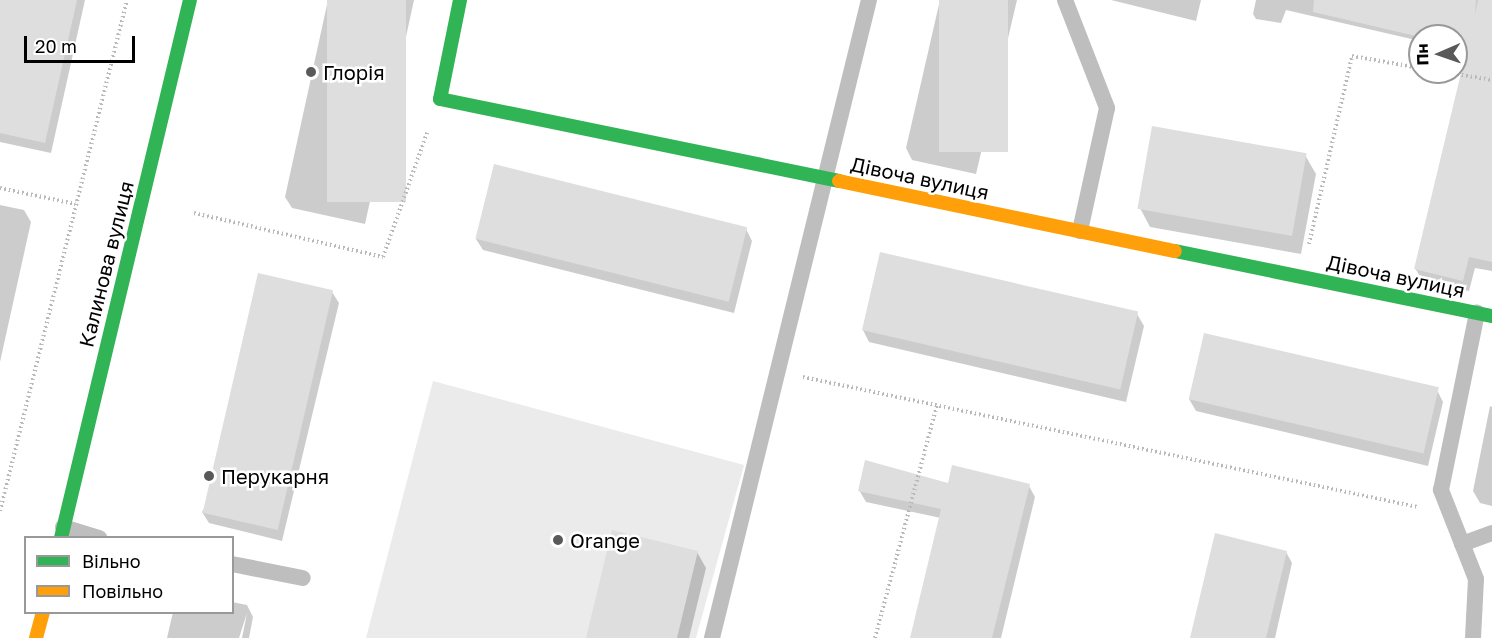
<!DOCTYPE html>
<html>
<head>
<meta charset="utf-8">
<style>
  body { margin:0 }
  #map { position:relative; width:1492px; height:638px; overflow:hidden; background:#fff; font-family:"Golos Text",sans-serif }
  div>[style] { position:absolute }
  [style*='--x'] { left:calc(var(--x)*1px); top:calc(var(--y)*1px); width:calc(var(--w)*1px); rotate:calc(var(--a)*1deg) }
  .green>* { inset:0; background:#ebebeb }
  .shadow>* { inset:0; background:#0003 }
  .building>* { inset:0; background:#dedede; transform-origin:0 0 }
  .path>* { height:4px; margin-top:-2px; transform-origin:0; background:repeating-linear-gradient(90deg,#b9b9b9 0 1.5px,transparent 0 4.5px) }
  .lane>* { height:16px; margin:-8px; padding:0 8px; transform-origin:8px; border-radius:8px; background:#bebebe }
  .fast>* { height:14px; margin:-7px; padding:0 7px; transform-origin:7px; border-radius:7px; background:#30b455 }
  .slow>* { height:14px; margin:-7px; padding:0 7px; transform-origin:7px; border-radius:7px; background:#ff9f0a }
  .dots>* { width:16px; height:16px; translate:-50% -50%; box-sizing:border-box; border:3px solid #fff; border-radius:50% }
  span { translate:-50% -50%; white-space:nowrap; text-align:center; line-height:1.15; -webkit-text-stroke:5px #fff; paint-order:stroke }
  .poi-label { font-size:20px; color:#000 }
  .left { translate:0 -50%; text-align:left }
  .street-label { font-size:20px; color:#000 }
  .legend { position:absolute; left:24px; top:536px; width:210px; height:78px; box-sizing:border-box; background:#fff; border:2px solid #999; margin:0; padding:8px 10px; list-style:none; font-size:18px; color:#000 }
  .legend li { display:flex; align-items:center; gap:12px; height:30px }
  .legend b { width:30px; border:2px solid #999 }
  .north { position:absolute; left:1408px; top:24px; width:60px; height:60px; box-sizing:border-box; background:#fff; border:2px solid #999; border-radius:50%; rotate:268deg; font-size:16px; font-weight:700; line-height:24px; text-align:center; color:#000 }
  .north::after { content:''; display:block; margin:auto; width:21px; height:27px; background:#595959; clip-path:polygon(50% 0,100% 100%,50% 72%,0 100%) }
  .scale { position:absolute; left:24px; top:36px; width:111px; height:27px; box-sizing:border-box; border:3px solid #000; border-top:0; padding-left:8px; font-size:18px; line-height:21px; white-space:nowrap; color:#000; -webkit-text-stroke:4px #fff; paint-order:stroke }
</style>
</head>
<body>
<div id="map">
  <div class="green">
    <div style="clip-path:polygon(433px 381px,744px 465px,696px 638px,366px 638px)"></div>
  </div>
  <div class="shadow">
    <div style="clip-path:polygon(0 0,85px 0,51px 153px,0 142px)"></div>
    <div style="clip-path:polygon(328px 0,414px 0,365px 224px,292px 208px,285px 197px)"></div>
    <div style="clip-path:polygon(940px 0,1017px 0,976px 174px,912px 160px,906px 148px)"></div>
    <div style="clip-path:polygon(1111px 0,1201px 0,1196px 21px)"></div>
    <div style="clip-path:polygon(1256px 0,1492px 0,1492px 58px,1456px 49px,1456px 36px,1420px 36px,1420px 41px,1286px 10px,1281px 23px,1256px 19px,1253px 14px)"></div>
    <div style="clip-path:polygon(1492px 112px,1492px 271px,1475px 268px,1469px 291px,1422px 280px,1415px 268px)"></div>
    <div style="clip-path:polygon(1305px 155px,1316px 174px,1301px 254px,1150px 227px,1140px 208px)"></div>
    <div style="clip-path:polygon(0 205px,24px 210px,31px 222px,0 362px)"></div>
    <div style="clip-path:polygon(746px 229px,752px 241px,734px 313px,483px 250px,476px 239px)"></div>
    <div style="clip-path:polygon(332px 292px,339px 303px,282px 541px,209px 523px,202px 512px)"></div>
    <div style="clip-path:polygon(1137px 314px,1144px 326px,1126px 402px,869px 342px,863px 330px)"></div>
    <div style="clip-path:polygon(1437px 390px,1443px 402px,1428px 466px,1196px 411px,1189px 399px)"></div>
    <div style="clip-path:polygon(1490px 406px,1492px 407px,1492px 506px,1480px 503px,1473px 491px)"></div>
    <div style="clip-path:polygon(949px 485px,1029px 486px,1035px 497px,1001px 638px,911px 638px,941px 518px,866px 502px,859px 490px)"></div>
    <div style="clip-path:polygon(697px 552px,706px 568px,689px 638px,587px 638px)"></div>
    <div style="clip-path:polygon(1286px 552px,1292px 563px,1275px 638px,1191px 638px)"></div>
    <div style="clip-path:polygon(232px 602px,247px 605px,253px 617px,249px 638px,242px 638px,247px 613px,239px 638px,167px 638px,173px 612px,232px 612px)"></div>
  </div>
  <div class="building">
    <div style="clip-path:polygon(0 0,77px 0,45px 143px,0 133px)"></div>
    <div style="left:327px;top:0;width:79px;height:202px"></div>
    <div style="left:939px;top:0;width:69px;height:152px"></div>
    <div style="clip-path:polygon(1314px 0,1476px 0,1475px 15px,1478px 0,1492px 0,1492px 262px,1469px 257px,1463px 281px,1414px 269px,1467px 48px,1456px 45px,1456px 36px,1420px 37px,1313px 12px)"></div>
    <div style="left:1152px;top:126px;width:157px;height:84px;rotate:10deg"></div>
    <div style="left:494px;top:164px;width:261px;height:77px;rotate:14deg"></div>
    <div style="left:880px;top:252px;width:265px;height:80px;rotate:13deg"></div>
    <div style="left:258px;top:273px;width:77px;height:246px;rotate:13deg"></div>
    <div style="left:1204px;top:333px;width:241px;height:68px;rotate:13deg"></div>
    <div style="clip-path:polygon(865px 460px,948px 483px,952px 465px,1030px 484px,992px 638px,910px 638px,941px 509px,858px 491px)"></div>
    <div style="clip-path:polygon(612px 530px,698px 551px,677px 638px,586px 638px)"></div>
    <div style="clip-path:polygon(1215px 533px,1287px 551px,1266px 638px,1190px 638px)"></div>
  </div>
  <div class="path">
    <div style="--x:1444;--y:72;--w:49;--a:9.5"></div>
    <div style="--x:0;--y:188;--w:77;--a:12"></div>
    <div style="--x:194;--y:213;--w:194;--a:13.1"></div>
    <div style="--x:383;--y:257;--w:132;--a:-70.5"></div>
    <div style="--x:1309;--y:244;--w:193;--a:-77.1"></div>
    <div style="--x:1352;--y:56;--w:69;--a:10"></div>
    <div style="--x:803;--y:377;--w:629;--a:11.94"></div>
    <div style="--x:0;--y:511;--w:527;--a:-76.04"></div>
    <div style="--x:875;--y:638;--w:241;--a:-75.1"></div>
  </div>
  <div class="lane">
    <div style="--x:1065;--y:0;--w:116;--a:68.7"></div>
    <div style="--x:1107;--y:108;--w:126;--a:102.4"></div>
    <div style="--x:63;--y:527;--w:38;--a:17"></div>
    <div style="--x:1462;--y:544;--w:32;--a:-20"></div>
    <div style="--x:232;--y:564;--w:72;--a:11.2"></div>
    <div style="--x:712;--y:638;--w:657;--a:-76.18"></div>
    <div style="--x:1473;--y:638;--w:59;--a:-87.1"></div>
    <div style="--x:1476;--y:579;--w:96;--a:-111.5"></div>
    <div style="--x:1441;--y:490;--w:181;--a:-78.5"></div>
  </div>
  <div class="fast">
    <div style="--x:460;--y:0;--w:101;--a:101.4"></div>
    <div style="--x:440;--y:99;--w:407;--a:11.6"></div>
    <div style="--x:1175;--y:251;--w:324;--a:11.6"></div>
    <div style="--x:61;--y:538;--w:553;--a:-76.52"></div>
  </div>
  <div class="slow">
    <div style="--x:839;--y:181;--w:343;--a:11.8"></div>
    <div style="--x:36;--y:638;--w:27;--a:-75"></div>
  </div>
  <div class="dots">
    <div style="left:311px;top:72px;background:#595959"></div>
    <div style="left:209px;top:476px;background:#595959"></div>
    <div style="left:558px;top:540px;background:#595959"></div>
  </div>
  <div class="poi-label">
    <span class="left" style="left:323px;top:72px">Глорія</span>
    <span class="left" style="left:221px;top:476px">Перукарня</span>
    <span class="left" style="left:570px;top:540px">Orange</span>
  </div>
  <div class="street-label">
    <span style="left:920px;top:178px;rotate:12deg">Дівоча вулиця</span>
    <span style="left:106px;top:264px;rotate:-76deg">Калинова вулиця</span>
    <span style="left:1396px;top:276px;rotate:12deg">Дівоча вулиця</span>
  </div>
  <ul class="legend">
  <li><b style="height:8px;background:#30b455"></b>Вільно</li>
  <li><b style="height:8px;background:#ff9f0a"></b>Повільно</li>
  </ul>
  <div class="north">Пн</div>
  <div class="scale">20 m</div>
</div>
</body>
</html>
